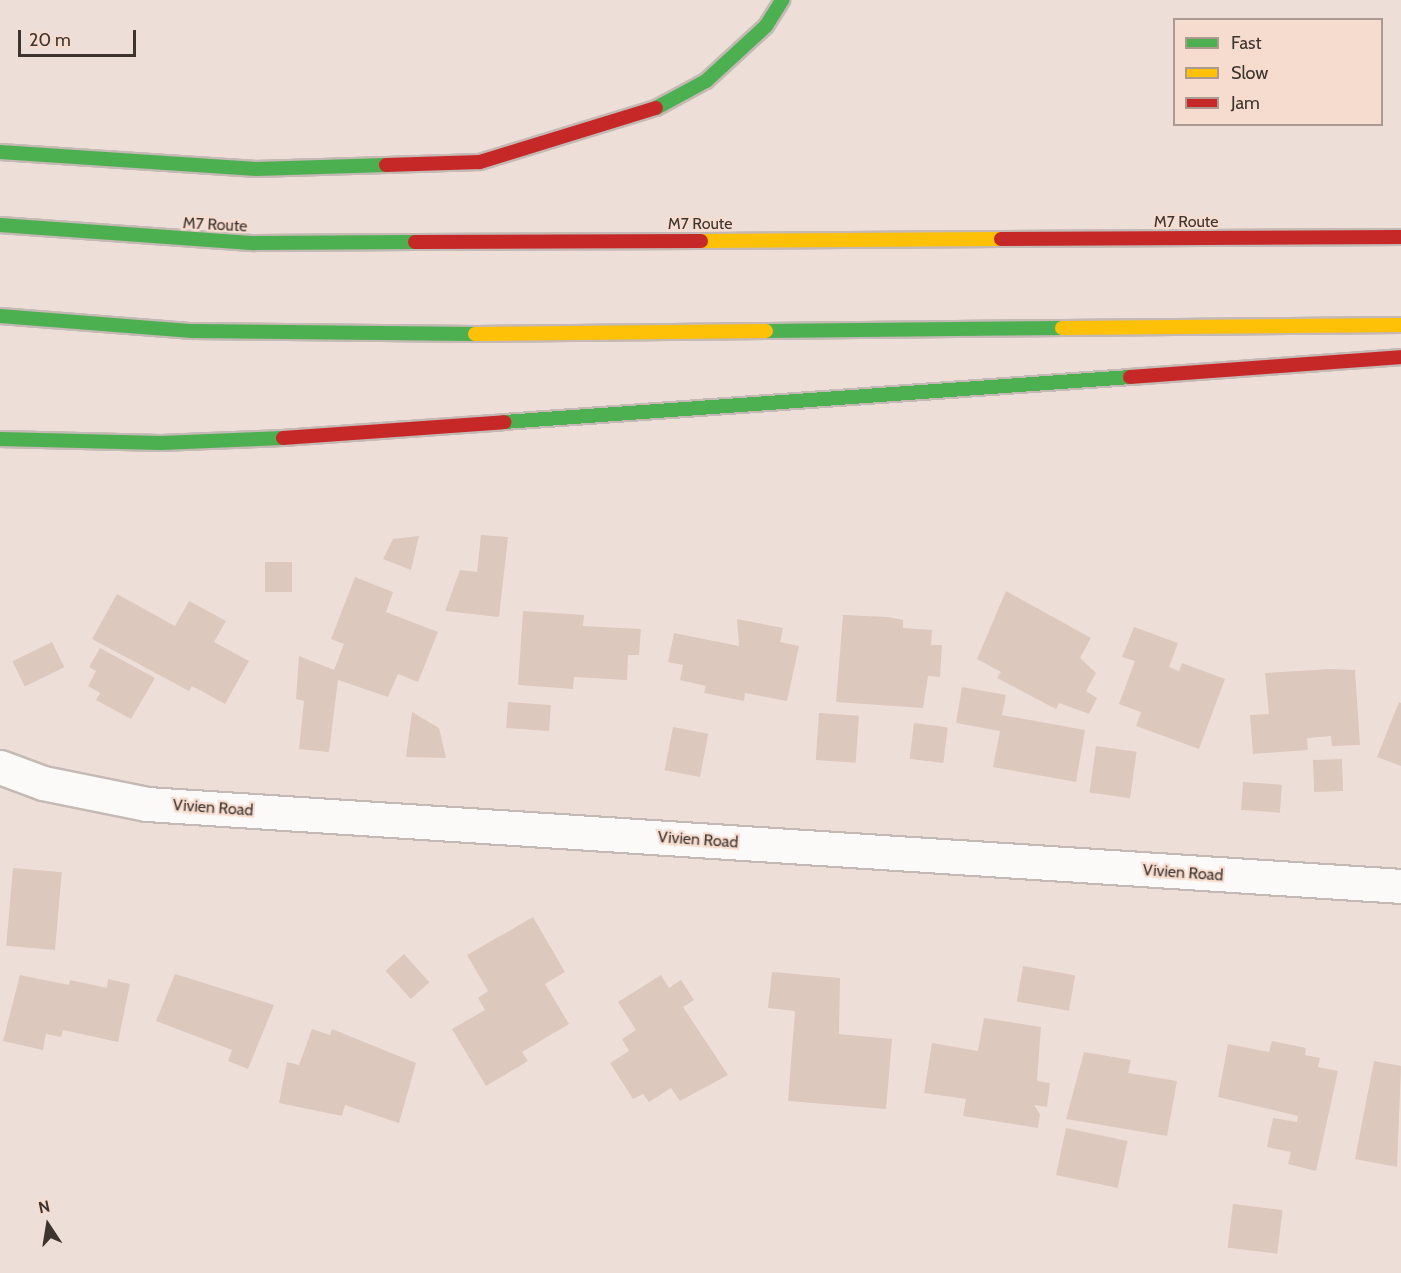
<!DOCTYPE html>
<html>
<head>
<meta charset="utf-8">
<style>
  body { margin:0 }
  #map { position:relative; width:1401px; height:1273px; overflow:hidden; background:#eddfd8; font-family:Cabin,sans-serif }
  div>[style] { position:absolute }
  [style*='--x'] { left:calc(var(--x)*1px); top:calc(var(--y)*1px); width:calc(var(--w)*1px); rotate:calc(var(--a)*1deg) }
  .building>* { inset:0; background:#ddc8bd; transform-origin:0 0 }
  .roads { filter:drop-shadow(2px 0 #c4b9b4) drop-shadow(-2px 0 #c4b9b4) drop-shadow(0 2px #c4b9b4) drop-shadow(0 -2px #c4b9b4) }
  .street>* { height:33px; margin:-16.5px; padding:0 16.5px; transform-origin:16.5px; border-radius:16.5px; background:#fcfaf9 }
  .fast>* { height:14px; margin:-7px; padding:0 7px; transform-origin:7px; border-radius:7px; background:#4caf50 }
  .slow>* { height:14px; margin:-7px; padding:0 7px; transform-origin:7px; border-radius:7px; background:#ffc107 }
  .jam>* { height:14px; margin:-7px; padding:0 7px; transform-origin:7px; border-radius:7px; background:#c62828 }
  span { translate:-50% -50%; white-space:nowrap; text-align:center; line-height:1.15; -webkit-text-stroke:4.5px #f6dccf; paint-order:stroke }
  .street-label { font-size:16px; color:#3e342f }
  .legend { position:absolute; left:1173px; top:18px; width:210px; height:108px; box-sizing:border-box; background:#f6dccf; border:2px solid #ac998f; margin:0; padding:8px 10px; list-style:none; font-size:18px; color:#3e342f }
  .legend li { display:flex; align-items:center; gap:12px; height:30px }
  .legend b { width:30px; border:2px solid #ac998f }
  .north { position:absolute; left:18px; top:1195px; width:60px; height:60px; -webkit-text-stroke:4px #f6dccf; paint-order:stroke; rotate:348deg; font-size:16px; font-weight:700; line-height:24px; text-align:center; color:#3e342f }
  .north::after { content:''; display:block; margin:auto; width:21px; height:27px; background:#3e342f; clip-path:polygon(50% 0,100% 100%,50% 72%,0 100%) }
  .scale { position:absolute; left:18px; top:30px; width:118px; height:27px; box-sizing:border-box; border:3px solid #3e342f; border-top:0; padding-left:8px; font-size:18px; line-height:21px; white-space:nowrap; color:#3e342f; -webkit-text-stroke:4px #f6dccf; paint-order:stroke }
</style>
</head>
<body>
<div id="map">
  <div class="building">
    <div style="clip-path:polygon(481px 535px,508px 537px,499px 617px,445px 611px,460px 570px,477px 572px)"></div>
    <div style="clip-path:polygon(419px 536px,411px 570px,383px 559px,393px 539px)"></div>
    <div style="left:265px;top:562px;width:27px;height:30px"></div>
    <div style="clip-path:polygon(355px 577px,393px 592px,386px 612px,438px 632px,418px 682px,398px 674px,388px 697px,338px 680px,329px 752px,299px 749px,304px 701px,296px 699px,299px 656px,334px 670px,344px 644px,331px 639px)"></div>
    <div style="clip-path:polygon(1006px 591px,1091px 638px,1080px 658px,1096px 673px,1086px 691px,1097px 698px,1089px 714px,1059px 703px,1056px 709px,997px 678px,1001px 672px,977px 659px)"></div>
    <div style="clip-path:polygon(117px 594px,175px 626px,189px 601px,226px 621px,214px 642px,249px 661px,225px 704px,192px 686px,189px 691px,92px 639px)"></div>
    <div style="clip-path:polygon(523px 611px,584px 615px,583px 626px,641px 629px,639px 655px,628px 655px,627px 680px,574px 677px,573px 689px,518px 685px)"></div>
    <div style="clip-path:polygon(843px 615px,888px 617px,903px 620px,903px 628px,932px 630px,931px 645px,942px 645px,940px 677px,928px 676px,923px 708px,836px 702px)"></div>
    <div style="clip-path:polygon(737px 619px,783px 628px,780px 642px,799px 646px,787px 701px,745px 693px,744px 701px,704px 693px,706px 686px,680px 680px,683px 665px,668px 662px,674px 633px,739px 646px)"></div>
    <div style="clip-path:polygon(1134px 627px,1178px 643px,1169px 667px,1179px 671px,1182px 663px,1225px 679px,1199px 749px,1136px 726px,1141px 712px,1119px 704px,1135px 661px,1122px 657px)"></div>
    <div style="left:52px;top:642px;width:28px;height:44px;rotate:64deg"></div>
    <div style="clip-path:polygon(100px 648px,155px 678px,131px 719px,96px 700px,100px 693px,88px 686px,96px 671px,89px 667px)"></div>
    <div style="clip-path:polygon(1330px 669px,1355px 670px,1360px 745px,1332px 746px,1331px 736px,1307px 738px,1308px 750px,1253px 754px,1250px 715px,1269px 714px,1265px 673px)"></div>
    <div style="clip-path:polygon(962px 687px,1006px 695px,1002px 715px,1085px 730px,1076px 782px,993px 767px,1000px 731px,956px 723px)"></div>
    <div style="left:508px;top:702px;width:43px;height:26px;rotate:4deg"></div>
    <div style="clip-path:polygon(1399px 702px,1401px 703px,1401px 766px,1377px 757px)"></div>
    <div style="clip-path:polygon(412px 712px,439px 728px,446px 758px,406px 757px)"></div>
    <div style="left:819px;top:713px;width:40px;height:47px;rotate:4deg"></div>
    <div style="left:914px;top:723px;width:34px;height:36px;rotate:7deg"></div>
    <div style="left:673px;top:727px;width:36px;height:44px;rotate:11deg"></div>
    <div style="left:1096px;top:746px;width:41px;height:47px;rotate:8deg"></div>
    <div style="left:1342px;top:759px;width:32px;height:29px;rotate:88deg"></div>
    <div style="left:1243px;top:782px;width:39px;height:28px;rotate:4deg"></div>
    <div style="left:13px;top:868px;width:49px;height:78px;rotate:5deg"></div>
    <div style="clip-path:polygon(533px 917px,565px 972px,545px 984px,569px 1024px,522px 1052px,528px 1061px,486px 1086px,452px 1029px,485px 1010px,478px 998px,488px 991px,467px 955px)"></div>
    <div style="left:404px;top:954px;width:38px;height:25px;rotate:48deg"></div>
    <div style="left:1023px;top:966px;width:53px;height:36px;rotate:10deg"></div>
    <div style="clip-path:polygon(772px 972px,840px 978px,839px 1034px,892px 1039px,886px 1109px,788px 1101px,795px 1011px,768px 1008px)"></div>
    <div style="clip-path:polygon(175px 974px,274px 1005px,248px 1069px,228px 1061px,232px 1050px,156px 1021px)"></div>
    <div style="clip-path:polygon(20px 975px,69px 985px,70px 980px,107px 988px,108px 979px,130px 984px,118px 1042px,63px 1030px,61px 1037px,46px 1034px,43px 1050px,3px 1041px)"></div>
    <div style="clip-path:polygon(661px 975px,669px 988px,681px 980px,694px 1000px,683px 1007px,728px 1075px,680px 1101px,671px 1088px,649px 1102px,643px 1094px,633px 1099px,610px 1063px,629px 1051px,622px 1039px,636px 1030px,618px 1002px)"></div>
    <div style="clip-path:polygon(984px 1018px,1041px 1027px,1037px 1081px,1050px 1083px,1047px 1107px,1034px 1105px,1040px 1114px,1038px 1128px,963px 1116px,966px 1099px,924px 1093px,932px 1043px,978px 1051px)"></div>
    <div style="clip-path:polygon(312px 1029px,330px 1035px,332px 1029px,416px 1063px,399px 1123px,345px 1105px,342px 1116px,279px 1103px,287px 1062px,299px 1065px)"></div>
    <div style="clip-path:polygon(1272px 1041px,1306px 1048px,1305px 1055px,1320px 1058px,1318px 1067px,1338px 1071px,1316px 1171px,1288px 1164px,1291px 1152px,1267px 1147px,1273px 1118px,1297px 1122px,1298px 1116px,1218px 1097px,1228px 1044px,1269px 1052px)"></div>
    <div style="clip-path:polygon(1084px 1052px,1131px 1060px,1128px 1073px,1177px 1081px,1167px 1136px,1066px 1119px)"></div>
    <div style="clip-path:polygon(1374px 1061px,1401px 1066px,1397px 1167px,1355px 1159px)"></div>
    <div style="left:1066px;top:1128px;width:63px;height:48px;rotate:12deg"></div>
    <div style="left:1233px;top:1204px;width:50px;height:44px;rotate:7deg"></div>
  </div>
  <div class="roads">
    <div class="street">
      <div style="--x:0;--y:767;--w:46;--a:20.4"></div>
      <div style="--x:43;--y:783;--w:106;--a:11.4"></div>
      <div style="--x:147;--y:804;--w:1257;--a:3.74"></div>
    </div>
    <div class="fast">
      <div style="--x:656;--y:108;--w:57;--a:-28.4"></div>
      <div style="--x:706;--y:81;--w:81;--a:-42.5"></div>
      <div style="--x:766;--y:26;--w:31;--a:-58"></div>
      <div style="--x:0;--y:152;--w:257;--a:3.8"></div>
      <div style="--x:256;--y:169;--w:130;--a:-1.8"></div>
      <div style="--x:0;--y:225;--w:255;--a:4.1"></div>
      <div style="--x:254;--y:243;--w:161;--a:-0.4"></div>
      <div style="--x:0;--y:316;--w:193;--a:4.5"></div>
      <div style="--x:192;--y:331;--w:283;--a:0.6"></div>
      <div style="--x:766;--y:331;--w:296;--a:-0.6"></div>
      <div style="--x:504;--y:422;--w:628;--a:-4.11"></div>
      <div style="--x:0;--y:439;--w:161;--a:1.4"></div>
      <div style="--x:161;--y:443;--w:122;--a:-2.3"></div>
    </div>
    <div class="slow">
      <div style="--x:701;--y:241;--w:300;--a:-0.4"></div>
      <div style="--x:1062;--y:328;--w:339;--a:-0.5"></div>
      <div style="--x:475;--y:334;--w:291;--a:-0.6"></div>
    </div>
    <div class="jam">
      <div style="--x:386;--y:165;--w:94;--a:-1.8"></div>
      <div style="--x:480;--y:162;--w:184;--a:-17.1"></div>
      <div style="--x:1001;--y:239;--w:400;--a:-0.3"></div>
      <div style="--x:415;--y:242;--w:286;--a:-0.2"></div>
      <div style="--x:1130;--y:377;--w:272;--a:-4.2"></div>
      <div style="--x:283;--y:438;--w:222;--a:-4.1"></div>
    </div>
  </div>
  <div class="street-label">
    <span style="left:1186px;top:222px">M7 Route</span>
    <span style="left:700px;top:224px">M7 Route</span>
    <span style="left:215px;top:225px;rotate:3deg">M7 Route</span>
    <span style="left:213px;top:808px;rotate:4deg">Vivien Road</span>
    <span style="left:698px;top:840px;rotate:4deg">Vivien Road</span>
    <span style="left:1183px;top:873px;rotate:4deg">Vivien Road</span>
  </div>
  <ul class="legend">
  <li><b style="height:8px;background:#4caf50"></b>Fast</li>
  <li><b style="height:8px;background:#ffc107"></b>Slow</li>
  <li><b style="height:8px;background:#c62828"></b>Jam</li>
  </ul>
  <div class="north">N</div>
  <div class="scale">20 m</div>
</div>
</body>
</html>
